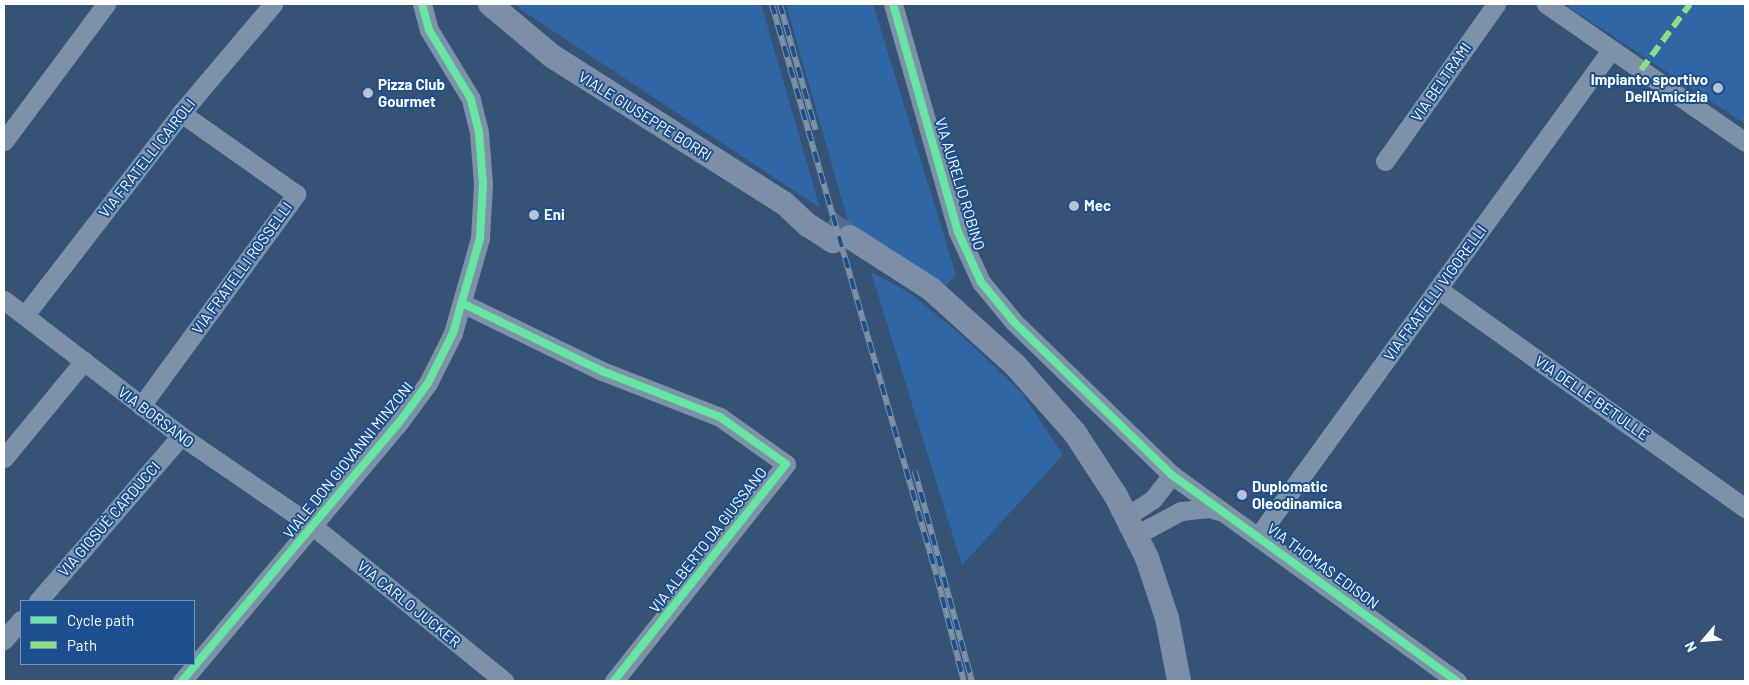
<!DOCTYPE html>
<html>
<head>
<meta charset="utf-8">
<style>
  body { margin:0 }
  #map { position:relative; width:1749px; height:685px; overflow:hidden; background:#365274; font-family:Barlow,sans-serif }
  div>[style] { position:absolute }
  [style*='--x'] { left:calc(var(--x)*1px); top:calc(var(--y)*1px); width:calc(var(--w)*1px); rotate:calc(var(--a)*1deg) }
  .green>* { inset:0; background:#2f66a5 }
  .major-tunnel>* { height:24px; margin-top:-12px; transform-origin:0; background:repeating-linear-gradient(90deg,#546c89 0 24px,transparent 0 36px) }
  .minor>* { height:19px; margin:-9.5px; padding:0 9.5px; transform-origin:9.5px; border-radius:9.5px; background:#7d92a8 }
  .major>* { height:24px; margin:-12px; padding:0 12px; transform-origin:12px; border-radius:12px; background:#7d8ea7 }
  .rail>* { height:5.5px; margin-top:-2.75px; transform-origin:0; background:repeating-linear-gradient(90deg,#1b4f8f 0 11px,#7e92a7 0 22px); box-sizing:border-box; border-block:1px solid #7e92a7 }
  .quiet>* { height:6px; margin-top:-3px; transform-origin:0; background:repeating-linear-gradient(90deg,#8de07e 0 12px,transparent 0 18px) }
  .cycleway>* { height:8px; margin:-4px; padding:0 4px; transform-origin:4px; border-radius:4px; background:#66e7a1 }
  .dots>* { width:14px; height:14px; translate:-50% -50%; box-sizing:border-box; border:2px solid #1b4f8f; border-radius:50% }
  span { translate:-50% -50%; white-space:nowrap; text-align:center; line-height:1.15; -webkit-text-stroke:4px #1b4f8f; paint-order:stroke }
  .poi-label { font-size:15px; color:#fff; font-weight:700 }
  .right { translate:-100% -50%; text-align:right }
  .left { translate:0 -50%; text-align:left }
  .street-label { font-size:15px; color:#fff }
  .frame { position:absolute; inset:0; border:5px solid #fff; pointer-events:none }
  .legend { position:absolute; left:20px; top:600px; width:175px; height:65px; box-sizing:border-box; background:#1b4f8f; border:1px solid #7695bc; margin:0; padding:6px 9px; list-style:none; font-size:15px; color:#fff }
  .legend li { display:flex; align-items:center; gap:10px; height:25px }
  .legend b { width:25px; border:1px solid #7695bc }
  .north { position:absolute; left:1679px; top:615px; width:50px; height:50px; -webkit-text-stroke:4px #1b4f8f; paint-order:stroke; rotate:243deg; font-size:14px; font-weight:700; line-height:20px; text-align:center; color:#fff }
  .north::after { content:''; display:block; margin:auto; width:18px; height:22px; background:#fff; clip-path:polygon(50% 0,100% 100%,50% 72%,0 100%) }
</style>
</head>
<body>
<div id="map">
  <div class="green">
    <div style="clip-path:polygon(517px 4px,761px 4px,820px 208px,520px 9px)"></div>
    <div style="clip-path:polygon(786px 4px,873px 4px,956px 275px,945px 287px,849px 225px)"></div>
    <div style="clip-path:polygon(1564px 4px,1745px 4px,1745px 124px,1637px 52px)"></div>
    <div style="clip-path:polygon(871px 272px,910px 293px,960px 334px,1021px 392px,1063px 455px,962px 565px)"></div>
  </div>
  <div class="major-tunnel">
    <div style="--x:828;--y:222;--w:27;--a:34"></div>
  </div>
  <div class="minor">
    <div style="--x:893;--y:4;--w:237;--a:74.1"></div>
    <div style="--x:958;--y:232;--w:55;--a:65.3"></div>
    <div style="--x:981;--y:282;--w:52;--a:50.5"></div>
    <div style="--x:1014;--y:322;--w:220;--a:44.1"></div>
    <div style="--x:1172;--y:475;--w:352;--a:35.9"></div>
    <div style="--x:1546;--y:4;--w:242;--a:34.7"></div>
    <div style="--x:4;--y:141;--w:171;--a:-53.3"></div>
    <div style="--x:1385;--y:161;--w:192;--a:-54.7"></div>
    <div style="--x:1438;--y:289;--w:377;--a:35.5"></div>
    <div style="--x:4;--y:300;--w:223;--a:37.5"></div>
    <div style="--x:181;--y:436;--w:161;--a:34.4"></div>
    <div style="--x:314;--y:527;--w:245;--a:39"></div>
    <div style="--x:464;--y:304;--w:153;--a:25.9"></div>
    <div style="--x:602;--y:371;--w:127;--a:21.3"></div>
    <div style="--x:720;--y:417;--w:81;--a:35.5"></div>
    <div style="--x:786;--y:464;--w:277;--a:128.4"></div>
    <div style="--x:25;--y:315;--w:255;--a:-52.3"></div>
    <div style="--x:181;--y:113;--w:143;--a:-49.8"></div>
    <div style="--x:141;--y:406;--w:263;--a:-53.8"></div>
    <div style="--x:296;--y:194;--w:141;--a:-144.8"></div>
    <div style="--x:4;--y:458;--w:126;--a:-50.5"></div>
    <div style="--x:1127;--y:516;--w:31;--a:-33"></div>
    <div style="--x:1153;--y:499;--w:31;--a:-52"></div>
    <div style="--x:1136;--y:535;--w:51;--a:-28.1"></div>
    <div style="--x:1181;--y:511;--w:28;--a:-6"></div>
    <div style="--x:1209;--y:508;--w:10;--a:17"></div>
    <div style="--x:1259;--y:535;--w:599;--a:-54.03"></div>
    <div style="--x:38;--y:601;--w:218;--a:-49.1"></div>
    <div style="--x:4;--y:640;--w:26;--a:-50"></div>
    <div style="--x:182;--y:681;--w:336;--a:-50"></div>
    <div style="--x:398;--y:424;--w:51;--a:-53.8"></div>
    <div style="--x:428;--y:383;--w:56;--a:-63.4"></div>
    <div style="--x:453;--y:333;--w:99;--a:-74.1"></div>
    <div style="--x:480;--y:238;--w:54;--a:-86.8"></div>
    <div style="--x:483;--y:184;--w:52;--a:-94.4"></div>
    <div style="--x:479;--y:132;--w:34;--a:-104"></div>
    <div style="--x:471;--y:99;--w:81;--a:-121.3"></div>
    <div style="--x:429;--y:30;--w:27;--a:-105"></div>
  </div>
  <div class="major">
    <div style="--x:490;--y:4;--w:81;--a:40"></div>
    <div style="--x:552;--y:56;--w:275;--a:32.4"></div>
    <div style="--x:784;--y:203;--w:33;--a:43"></div>
    <div style="--x:808;--y:225;--w:30;--a:33"></div>
    <div style="--x:850;--y:237;--w:96;--a:32.7"></div>
    <div style="--x:931;--y:289;--w:113;--a:42.1"></div>
    <div style="--x:1015;--y:365;--w:91;--a:48.6"></div>
    <div style="--x:1075;--y:433;--w:75;--a:56.9"></div>
    <div style="--x:1116;--y:496;--w:69;--a:63.4"></div>
    <div style="--x:1147;--y:558;--w:63;--a:71.6"></div>
    <div style="--x:1167;--y:618;--w:64;--a:79.2"></div>
  </div>
  <div class="rail">
    <div style="--x:772;--y:4;--w:595;--a:73.91"></div>
    <div style="--x:937;--y:576;--w:108;--a:75.6"></div>
    <div style="--x:780;--y:4;--w:131;--a:74.1"></div>
    <div style="--x:915;--y:471;--w:218;--a:74.8"></div>
  </div>
  <div class="quiet">
    <div style="--x:1641;--y:70;--w:82;--a:-53.4"></div>
  </div>
  <div class="cycleway">
    <div style="--x:893;--y:4;--w:237;--a:74.1"></div>
    <div style="--x:958;--y:232;--w:55;--a:65.3"></div>
    <div style="--x:981;--y:282;--w:52;--a:50.5"></div>
    <div style="--x:1014;--y:322;--w:220;--a:44.1"></div>
    <div style="--x:1172;--y:475;--w:352;--a:35.9"></div>
    <div style="--x:464;--y:304;--w:153;--a:25.9"></div>
    <div style="--x:602;--y:371;--w:127;--a:21.3"></div>
    <div style="--x:720;--y:417;--w:81;--a:35.5"></div>
    <div style="--x:786;--y:464;--w:277;--a:128.4"></div>
    <div style="--x:182;--y:681;--w:336;--a:-50"></div>
    <div style="--x:398;--y:424;--w:51;--a:-53.8"></div>
    <div style="--x:428;--y:383;--w:56;--a:-63.4"></div>
    <div style="--x:453;--y:333;--w:99;--a:-74.1"></div>
    <div style="--x:480;--y:238;--w:54;--a:-86.8"></div>
    <div style="--x:483;--y:184;--w:52;--a:-94.4"></div>
    <div style="--x:479;--y:132;--w:34;--a:-104"></div>
    <div style="--x:471;--y:99;--w:81;--a:-121.3"></div>
    <div style="--x:429;--y:30;--w:27;--a:-105"></div>
  </div>
  <div class="dots">
    <div style="left:1718px;top:88px;background:#b9c2ce"></div>
    <div style="left:368px;top:93px;background:#b9c2ce"></div>
    <div style="left:1074px;top:206px;background:#b9c2ce"></div>
    <div style="left:534px;top:215px;background:#b9c2ce"></div>
    <div style="left:1242px;top:495px;background:#b9c2ce"></div>
  </div>
  <div class="poi-label">
    <span class="right" style="left:1708px;top:88px">Impianto sportivo<br>Dell'Amicizia</span>
    <span class="left" style="left:378px;top:93px">Pizza Club<br>Gourmet</span>
    <span class="left" style="left:1084px;top:206px">Mec</span>
    <span class="left" style="left:544px;top:215px">Eni</span>
    <span class="left" style="left:1252px;top:495px">Duplomatic<br>Oleodinamica</span>
  </div>
  <div class="street-label">
    <span style="left:1441px;top:82px;rotate:-55deg">VIA BELTRAMI</span>
    <span style="left:645px;top:116px;rotate:32deg">VIALE GIUSEPPE BORRI</span>
    <span style="left:147px;top:158px;rotate:-52deg">VIA FRATELLI CAIROLI</span>
    <span style="left:960px;top:184px;rotate:73deg">VIA AURELIO ROBINO</span>
    <span style="left:242px;top:268px;rotate:-54deg">VIA FRATELLI ROSSELLI</span>
    <span style="left:1435px;top:293px;rotate:-54deg">VIA FRATELLI VIGORELLI</span>
    <span style="left:1592px;top:398px;rotate:35deg">VIA DELLE BETULLE</span>
    <span style="left:156px;top:417px;rotate:37deg">VIA BORSANO</span>
    <span style="left:348px;top:460px;rotate:-51deg">VIALE DON GIOVANNI MINZONI</span>
    <span style="left:109px;top:519px;rotate:-49deg">VIA GIOSUÈ CARDUCCI</span>
    <span style="left:708px;top:540px;rotate:-52deg">VIA ALBERTO DA GIUSSANO</span>
    <span style="left:1323px;top:566px;rotate:36deg">VIA THOMAS EDISON</span>
    <span style="left:409px;top:604px;rotate:39deg">VIA CARLO JUCKER</span>
  </div>
  <div class="frame"></div>
  <ul class="legend">
  <li><b style="height:6px;background:#66e7a1"></b>Cycle path</li>
  <li><b style="height:6px;background:#8de07e"></b>Path</li>
  </ul>
  <div class="north">N</div>
</div>
</body>
</html>
